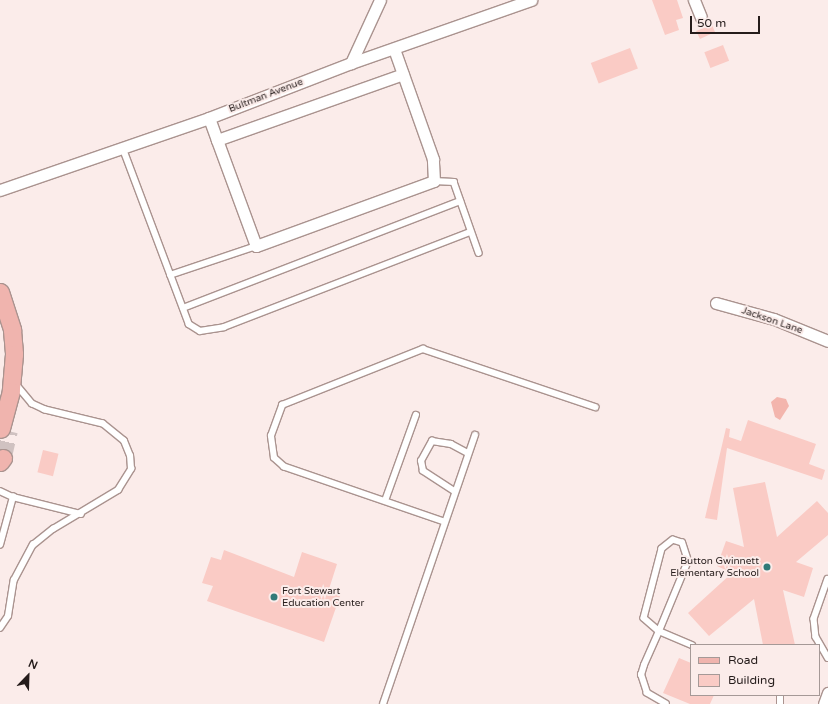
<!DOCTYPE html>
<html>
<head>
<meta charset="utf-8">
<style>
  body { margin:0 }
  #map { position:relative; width:828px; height:704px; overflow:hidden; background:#fbecea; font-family:"Varela Round",sans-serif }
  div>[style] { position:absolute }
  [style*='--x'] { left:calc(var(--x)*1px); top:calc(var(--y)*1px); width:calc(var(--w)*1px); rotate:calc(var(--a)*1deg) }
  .green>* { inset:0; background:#f3b5ad }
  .building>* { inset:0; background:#facbc5; transform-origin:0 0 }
  .primary-tunnel>* { height:17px; margin-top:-8.5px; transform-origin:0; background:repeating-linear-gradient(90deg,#d0c2c1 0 17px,transparent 0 25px) }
  .roads { filter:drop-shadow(1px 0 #aa938f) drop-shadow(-1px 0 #aa938f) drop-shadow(0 1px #aa938f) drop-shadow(0 -1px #aa938f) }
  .lane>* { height:5.5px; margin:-2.75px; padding:0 2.75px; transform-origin:2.75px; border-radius:2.75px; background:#fff }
  .street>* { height:11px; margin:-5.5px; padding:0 5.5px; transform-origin:5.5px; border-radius:5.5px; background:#fff }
  .primary>* { height:17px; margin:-8.5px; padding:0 8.5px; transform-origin:8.5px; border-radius:8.5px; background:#f0b4ae }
  .dots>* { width:11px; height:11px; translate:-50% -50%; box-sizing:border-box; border:2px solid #fbecea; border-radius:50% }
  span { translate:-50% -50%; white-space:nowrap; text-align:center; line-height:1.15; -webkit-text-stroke:4px #fbecea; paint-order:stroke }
  .street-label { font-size:10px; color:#251c1b }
  .poi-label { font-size:10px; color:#251c1b }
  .right { translate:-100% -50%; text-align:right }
  .left { translate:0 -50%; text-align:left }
  .legend { position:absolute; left:690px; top:644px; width:130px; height:52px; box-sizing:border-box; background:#fbecea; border:1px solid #a59997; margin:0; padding:5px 7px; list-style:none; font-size:12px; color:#251c1b }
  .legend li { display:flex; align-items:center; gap:8px; height:20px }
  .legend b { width:20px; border:1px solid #a59997 }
  .north { position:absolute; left:8px; top:656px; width:40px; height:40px; -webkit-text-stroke:3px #fbecea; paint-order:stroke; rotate:23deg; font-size:11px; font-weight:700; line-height:16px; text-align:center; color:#251c1b }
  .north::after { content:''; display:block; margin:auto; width:14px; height:18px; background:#251c1b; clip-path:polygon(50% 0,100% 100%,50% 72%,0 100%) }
  .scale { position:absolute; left:690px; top:16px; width:70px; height:18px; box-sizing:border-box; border:2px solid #251c1b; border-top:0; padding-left:5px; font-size:12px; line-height:14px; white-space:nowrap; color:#251c1b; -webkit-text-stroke:3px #fbecea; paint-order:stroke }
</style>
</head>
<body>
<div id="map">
  <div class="green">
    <div style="clip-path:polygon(777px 397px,786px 399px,789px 406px,780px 420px,775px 417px,771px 402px)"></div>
  </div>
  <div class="building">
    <div style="clip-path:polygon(652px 0,677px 0,683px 18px,676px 20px,679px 30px,665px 35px)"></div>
    <div style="clip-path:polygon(712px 25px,715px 32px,700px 39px,696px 31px)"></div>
    <div style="left:723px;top:45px;width:17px;height:20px;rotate:69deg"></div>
    <div style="left:630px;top:48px;width:22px;height:42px;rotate:69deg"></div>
    <div style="clip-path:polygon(748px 420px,816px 444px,809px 464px,825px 470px,822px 480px,727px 448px,717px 520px,705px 518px,726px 428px,730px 429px,729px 437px,741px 441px)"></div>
    <div style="left:43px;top:450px;width:16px;height:23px;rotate:14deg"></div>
    <div style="clip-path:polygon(765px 482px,777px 537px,817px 501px,828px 513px,828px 535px,796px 562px,813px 568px,804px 597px,783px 590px,795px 645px,763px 645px,754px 599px,709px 636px,688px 613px,732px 573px,717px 566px,726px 541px,744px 547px,733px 488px)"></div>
    <div style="clip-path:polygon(224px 550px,294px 577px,302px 552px,337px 564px,329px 589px,341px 593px,324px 642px,207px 601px,213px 586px,202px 583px,211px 557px,221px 560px)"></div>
    <div style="clip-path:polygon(679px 658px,691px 663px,691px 695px,714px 695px,710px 704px,690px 704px,663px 693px)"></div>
  </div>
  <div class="primary-tunnel">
    <div style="--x:3;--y:458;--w:28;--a:-77"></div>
  </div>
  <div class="roads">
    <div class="lane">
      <div style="--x:123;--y:148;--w:188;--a:69.4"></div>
      <div style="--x:189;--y:324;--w:13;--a:32"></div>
      <div style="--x:200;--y:331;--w:24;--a:-9"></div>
      <div style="--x:224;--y:327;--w:264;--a:-21.1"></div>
      <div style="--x:434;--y:181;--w:20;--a:3"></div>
      <div style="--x:454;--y:182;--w:75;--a:70.6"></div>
      <div style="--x:170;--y:275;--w:91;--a:-18.6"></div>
      <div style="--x:183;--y:308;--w:297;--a:-21.1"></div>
      <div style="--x:0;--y:491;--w:14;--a:25"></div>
      <div style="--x:455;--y:492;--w:38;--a:-147"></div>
      <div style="--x:423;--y:471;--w:10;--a:-101"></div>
      <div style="--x:421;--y:461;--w:23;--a:-61"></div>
      <div style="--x:432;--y:441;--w:19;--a:9"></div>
      <div style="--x:451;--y:444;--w:19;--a:28"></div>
      <div style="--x:385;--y:501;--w:91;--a:-70.2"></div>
      <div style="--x:444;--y:522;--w:169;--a:-161"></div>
      <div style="--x:284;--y:467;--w:13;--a:-138"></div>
      <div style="--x:274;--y:458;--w:22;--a:-98"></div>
      <div style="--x:271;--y:436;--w:33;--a:-70"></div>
      <div style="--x:282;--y:405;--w:152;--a:-21.7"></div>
      <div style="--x:423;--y:349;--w:182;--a:18.6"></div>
      <div style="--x:0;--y:545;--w:50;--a:-74.8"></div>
      <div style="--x:13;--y:497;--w:70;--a:14"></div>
      <div style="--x:828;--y:579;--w:42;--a:109.3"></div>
      <div style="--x:814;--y:619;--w:18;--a:84"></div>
      <div style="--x:816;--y:637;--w:24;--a:60"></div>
      <div style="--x:0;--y:628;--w:14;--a:-56"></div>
      <div style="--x:8;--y:616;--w:36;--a:-81"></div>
      <div style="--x:14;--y:580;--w:40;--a:-62"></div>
      <div style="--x:33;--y:545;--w:26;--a:-39"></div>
      <div style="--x:53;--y:529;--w:76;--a:-31"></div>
      <div style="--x:118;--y:490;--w:25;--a:-58"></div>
      <div style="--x:131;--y:469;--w:13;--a:-94"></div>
      <div style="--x:130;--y:456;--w:16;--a:-112"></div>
      <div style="--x:124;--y:441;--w:27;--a:-141"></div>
      <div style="--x:103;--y:424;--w:60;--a:-166.4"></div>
      <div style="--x:45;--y:410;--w:14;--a:-155"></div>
      <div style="--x:32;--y:404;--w:26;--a:-130"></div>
      <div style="--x:383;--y:704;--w:284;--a:-71.1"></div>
      <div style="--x:666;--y:704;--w:22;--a:-150"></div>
      <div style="--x:647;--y:693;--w:19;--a:-108"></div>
      <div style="--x:641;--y:675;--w:10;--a:-73"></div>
      <div style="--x:644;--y:665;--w:37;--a:-66"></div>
      <div style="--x:659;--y:631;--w:76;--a:-67.5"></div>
      <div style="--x:688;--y:561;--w:19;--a:-108"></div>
      <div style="--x:682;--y:543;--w:9;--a:-162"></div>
      <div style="--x:673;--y:540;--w:14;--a:141"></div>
      <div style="--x:662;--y:549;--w:71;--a:104.6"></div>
      <div style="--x:644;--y:618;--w:20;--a:41"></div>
      <div style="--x:659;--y:631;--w:36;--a:23"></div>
      <div style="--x:780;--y:704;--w:9;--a:-90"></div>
    </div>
    <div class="street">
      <div style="--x:694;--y:0;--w:18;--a:68"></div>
      <div style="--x:351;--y:63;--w:69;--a:-65.3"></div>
      <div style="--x:209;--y:118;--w:23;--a:70"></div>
      <div style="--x:217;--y:140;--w:197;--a:-19.5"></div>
      <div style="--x:217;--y:140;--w:113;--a:69.8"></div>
      <div style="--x:256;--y:246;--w:189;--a:-20.1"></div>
      <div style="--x:434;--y:181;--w:22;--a:-93"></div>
      <div style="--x:433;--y:159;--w:117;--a:-109.5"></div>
      <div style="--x:0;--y:190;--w:221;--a:-19"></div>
      <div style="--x:209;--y:118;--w:152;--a:-21.2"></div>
      <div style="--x:351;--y:63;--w:191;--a:-19.3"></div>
      <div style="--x:716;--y:303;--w:60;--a:15.4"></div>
      <div style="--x:774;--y:319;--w:58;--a:22.2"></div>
      <div style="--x:824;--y:704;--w:12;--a:-70"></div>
    </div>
    <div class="primary">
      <div style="--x:0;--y:292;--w:40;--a:72"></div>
      <div style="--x:12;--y:330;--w:24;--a:85"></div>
      <div style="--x:14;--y:354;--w:37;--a:95"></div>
      <div style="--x:11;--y:391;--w:39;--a:105"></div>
      <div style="--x:0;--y:462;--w:5;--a:-53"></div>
    </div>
  </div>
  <div class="dots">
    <div style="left:767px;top:567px;background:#317a78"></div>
    <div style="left:274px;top:597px;background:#317a78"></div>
  </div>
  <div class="street-label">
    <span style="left:266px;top:96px;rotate:-21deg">Bultman Avenue</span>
    <span style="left:772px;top:321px;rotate:19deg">Jackson Lane</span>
  </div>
  <div class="poi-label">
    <span class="right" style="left:759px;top:567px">Button Gwinnett<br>Elementary School</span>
    <span class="left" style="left:282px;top:597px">Fort Stewart<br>Education Center</span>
  </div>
  <ul class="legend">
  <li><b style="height:5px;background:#f0b4ae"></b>Road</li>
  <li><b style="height:11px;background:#facbc5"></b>Building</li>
  </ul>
  <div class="north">N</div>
  <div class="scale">50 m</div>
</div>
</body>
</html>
